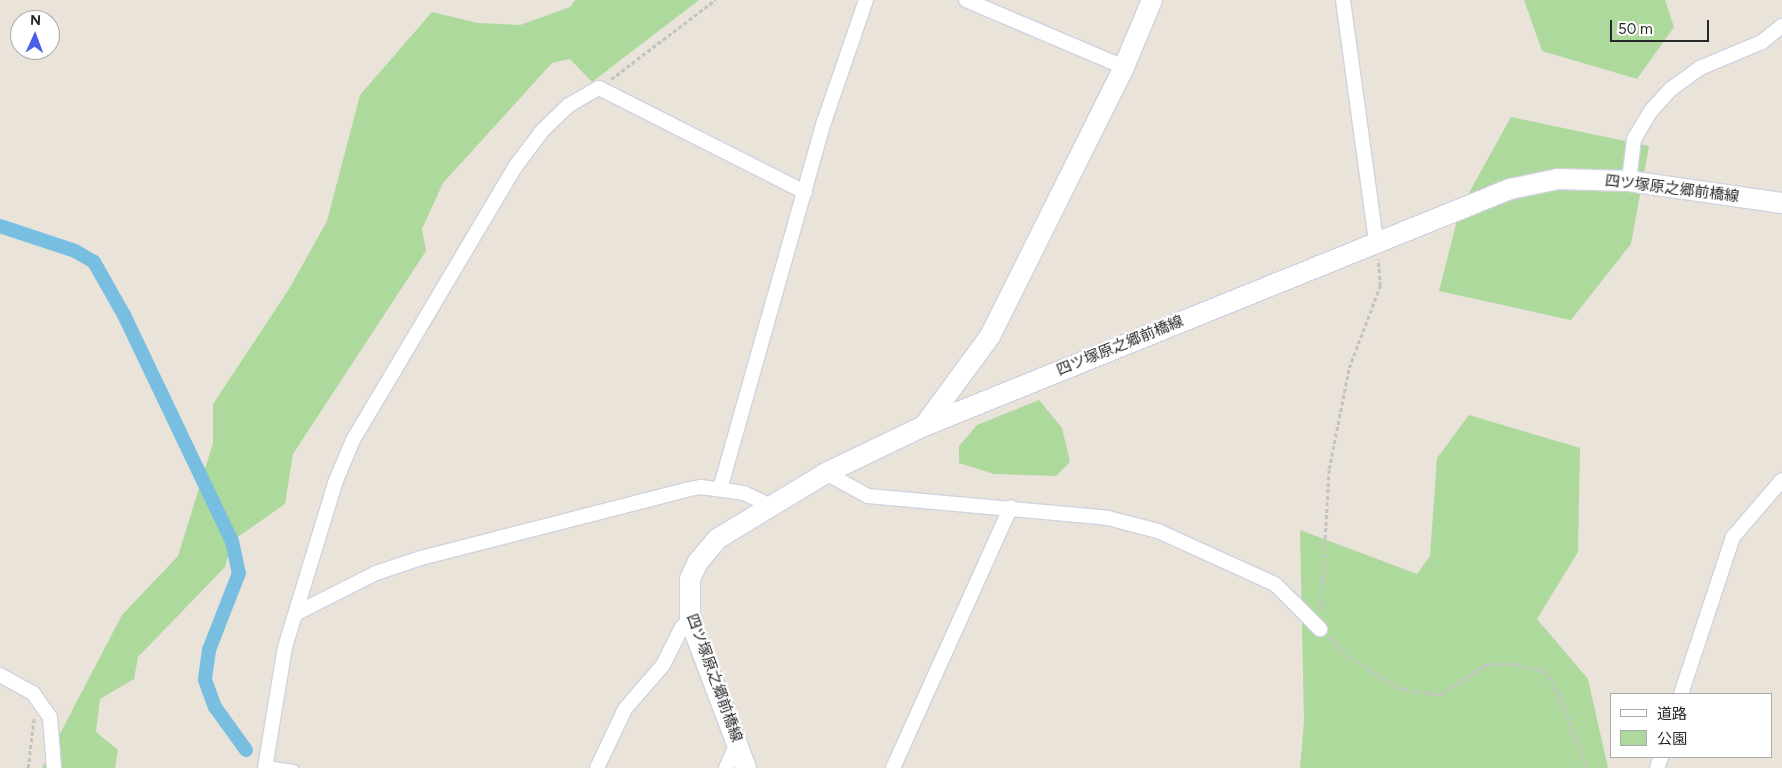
<!DOCTYPE html>
<html>
<head>
<meta charset="utf-8">
<style>
  body { margin:0 }
  #map { position:relative; width:1782px; height:768px; overflow:hidden; background:#e9e3da; font-family:Figtree,"Noto Sans JP",sans-serif }
  div>[style] { position:absolute }
  [style*='--x'] { left:calc(var(--x)*1px); top:calc(var(--y)*1px); width:calc(var(--w)*1px); rotate:calc(var(--a)*1deg) }
  .green>* { inset:0; background:#adda9c }
  .canal>* { height:14px; margin:-7px; padding:0 7px; transform-origin:7px; border-radius:7px; background:#77bee1 }
  .path>* { height:2.5px; margin-top:-1.25px; transform-origin:0; background:repeating-linear-gradient(90deg,#c3c3c3 0 4px,transparent 0 6.5px) }
  .roads { filter:drop-shadow(1px 0 #d0d2df) drop-shadow(-1px 0 #d0d2df) drop-shadow(0 1px #d0d2df) drop-shadow(0 -1px #d0d2df) }
  .lane>* { height:7px; margin:-3.5px; padding:0 3.5px; transform-origin:3.5px; border-radius:3.5px; background:#fff }
  .street>* { height:14px; margin:-7px; padding:0 7px; transform-origin:7px; border-radius:7px; background:#fff }
  .secondary>* { height:20px; margin:-10px; padding:0 10px; transform-origin:10px; border-radius:10px; background:#fff }
  span { translate:-50% -50%; white-space:nowrap; text-align:center; line-height:1.15; -webkit-text-stroke:4.5px #fff; paint-order:stroke }
  .street-label { font-size:15px; color:#282828 }
  .legend { position:absolute; left:1610px; top:693px; width:162px; height:65px; box-sizing:border-box; background:#fff; border:1px solid #a9a9a9; margin:0; padding:6px 9px; list-style:none; font-size:15px; color:#282828 }
  .legend li { display:flex; align-items:center; gap:10px; height:25px }
  .legend b { width:25px; border:1px solid #a9a9a9 }
  .north { position:absolute; left:10px; top:10px; width:50px; height:50px; box-sizing:border-box; background:#fff; border:1px solid #a9a9a9; border-radius:50%; rotate:2deg; font-size:14px; font-weight:700; line-height:20px; text-align:center; color:#282828 }
  .north::after { content:''; display:block; margin:auto; width:18px; height:22px; background:#4a5de7; clip-path:polygon(50% 0,100% 100%,50% 72%,0 100%) }
  .scale { position:absolute; left:1610px; top:20px; width:99px; height:22px; box-sizing:border-box; border:2px solid #282828; border-top:0; padding-left:6px; font-size:15px; line-height:18px; white-space:nowrap; color:#282828; -webkit-text-stroke:4px #fff; paint-order:stroke }
</style>
</head>
<body>
<div id="map">
  <div class="green">
    <div style="clip-path:polygon(575px 0,699px 0,592px 82px,570px 59px,552px 63px,443px 183px,422px 229px,426px 251px,293px 454px,285px 504px,232px 541px,225px 567px,138px 657px,134px 679px,100px 699px,96px 732px,118px 750px,115px 768px,42px 768px,122px 615px,178px 556px,213px 443px,213px 404px,289px 289px,327px 221px,360px 95px,432px 12px,478px 23px,520px 25px,570px 7px)"></div>
    <div style="clip-path:polygon(1524px 0,1665px 0,1674px 27px,1637px 79px,1542px 51px)"></div>
    <div style="clip-path:polygon(1511px 117px,1649px 146px,1631px 244px,1571px 320px,1439px 291px,1460px 209px)"></div>
    <div style="clip-path:polygon(1039px 400px,1062px 428px,1070px 462px,1056px 476px,994px 474px,959px 463px,959px 446px,977px 425px)"></div>
    <div style="clip-path:polygon(1469px 415px,1580px 448px,1578px 552px,1537px 619px,1588px 679px,1608px 768px,1300px 768px,1304px 721px,1300px 530px,1417px 574px,1430px 556px,1437px 458px)"></div>
  </div>
  <div class="canal">
    <div style="--x:0;--y:226;--w:79;--a:18.4"></div>
    <div style="--x:75;--y:251;--w:22;--a:30"></div>
    <div style="--x:94;--y:262;--w:61;--a:60.5"></div>
    <div style="--x:124;--y:315;--w:250;--a:64.5"></div>
    <div style="--x:232;--y:541;--w:33;--a:78"></div>
    <div style="--x:239;--y:573;--w:83;--a:111.3"></div>
    <div style="--x:209;--y:650;--w:30;--a:98"></div>
    <div style="--x:205;--y:680;--w:29;--a:70"></div>
    <div style="--x:215;--y:707;--w:53;--a:54.2"></div>
  </div>
  <div class="path">
    <div style="--x:611;--y:79;--w:131;--a:-37.2"></div>
    <div style="--x:1321;--y:610;--w:141;--a:-86.8"></div>
    <div style="--x:1329;--y:469;--w:103;--a:-78.8"></div>
    <div style="--x:1349;--y:368;--w:88;--a:-69.3"></div>
    <div style="--x:1380;--y:286;--w:27;--a:-94"></div>
    <div style="--x:1328;--y:637;--w:26;--a:43"></div>
    <div style="--x:1347;--y:655;--w:61;--a:32.9"></div>
    <div style="--x:1398;--y:688;--w:43;--a:9.5"></div>
    <div style="--x:1440;--y:695;--w:53;--a:-34.3"></div>
    <div style="--x:1484;--y:665;--w:26;--a:-4"></div>
    <div style="--x:1510;--y:663;--w:36;--a:13"></div>
    <div style="--x:1545;--y:671;--w:31;--a:59"></div>
    <div style="--x:1561;--y:698;--w:75;--a:69.6"></div>
    <div style="--x:28;--y:768;--w:51;--a:-83.3"></div>
  </div>
  <div class="roads">
    <div class="lane">
      <div style="--x:266;--y:764;--w:28;--a:8"></div>
    </div>
    <div class="street">
      <div style="--x:966;--y:0;--w:172;--a:23"></div>
      <div style="--x:1343;--y:0;--w:242;--a:82.2"></div>
      <div style="--x:1629;--y:181;--w:42;--a:-83.2"></div>
      <div style="--x:1634;--y:139;--w:31;--a:-59"></div>
      <div style="--x:1650;--y:112;--w:31;--a:-48"></div>
      <div style="--x:1671;--y:89;--w:36;--a:-36"></div>
      <div style="--x:1700;--y:68;--w:67;--a:-22.8"></div>
      <div style="--x:1762;--y:42;--w:26;--a:-39"></div>
      <div style="--x:826;--y:473;--w:48;--a:28.7"></div>
      <div style="--x:868;--y:496;--w:241;--a:5.2"></div>
      <div style="--x:1108;--y:518;--w:52;--a:14.6"></div>
      <div style="--x:1158;--y:531;--w:128;--a:24.4"></div>
      <div style="--x:1275;--y:584;--w:64;--a:45"></div>
      <div style="--x:720;--y:489;--w:381;--a:-74.2"></div>
      <div style="--x:824;--y:122;--w:129;--a:-71"></div>
      <div style="--x:297;--y:613;--w:89;--a:-26.9"></div>
      <div style="--x:376;--y:573;--w:47;--a:-18.4"></div>
      <div style="--x:421;--y:558;--w:273;--a:-14.4"></div>
      <div style="--x:685;--y:490;--w:16;--a:-11"></div>
      <div style="--x:701;--y:487;--w:43;--a:7.9"></div>
      <div style="--x:744;--y:493;--w:28;--a:26"></div>
      <div style="--x:0;--y:675;--w:38;--a:29"></div>
      <div style="--x:33;--y:693;--w:29;--a:55"></div>
      <div style="--x:50;--y:717;--w:51;--a:85.5"></div>
      <div style="--x:1681;--y:694;--w:165;--a:-71.7"></div>
      <div style="--x:1733;--y:537;--w:75;--a:-49.3"></div>
      <div style="--x:265;--y:768;--w:123;--a:-80.6"></div>
      <div style="--x:285;--y:647;--w:171;--a:-73"></div>
      <div style="--x:335;--y:483;--w:47;--a:-67.3"></div>
      <div style="--x:353;--y:440;--w:317;--a:-59.3"></div>
      <div style="--x:515;--y:167;--w:45;--a:-53.1"></div>
      <div style="--x:542;--y:131;--w:37;--a:-44"></div>
      <div style="--x:569;--y:105;--w:34;--a:-30"></div>
      <div style="--x:599;--y:88;--w:231;--a:26.8"></div>
      <div style="--x:597;--y:768;--w:65;--a:-64.6"></div>
      <div style="--x:625;--y:709;--w:58;--a:-49.2"></div>
      <div style="--x:663;--y:665;--w:42;--a:-63.4"></div>
      <div style="--x:682;--y:627;--w:11;--a:-41"></div>
      <div style="--x:726;--y:768;--w:30;--a:-66"></div>
      <div style="--x:893;--y:768;--w:286;--a:-65.7"></div>
      <div style="--x:1657;--y:768;--w:12;--a:-70"></div>
    </div>
    <div class="secondary">
      <div style="--x:924;--y:426;--w:112;--a:-53.7"></div>
      <div style="--x:990;--y:336;--w:301;--a:-63.5"></div>
      <div style="--x:1124;--y:67;--w:73;--a:-67.3"></div>
      <div style="--x:746;--y:768;--w:158;--a:-110.7"></div>
      <div style="--x:690;--y:620;--w:41;--a:-90"></div>
      <div style="--x:690;--y:579;--w:19;--a:-65"></div>
      <div style="--x:698;--y:562;--w:30;--a:-50"></div>
      <div style="--x:717;--y:539;--w:127;--a:-31.2"></div>
      <div style="--x:826;--y:473;--w:109;--a:-25.6"></div>
      <div style="--x:924;--y:426;--w:632;--a:-22.02"></div>
      <div style="--x:1510;--y:189;--w:49;--a:-11.8"></div>
      <div style="--x:1558;--y:179;--w:71;--a:1.6"></div>
      <div style="--x:1629;--y:181;--w:155;--a:8.2"></div>
    </div>
  </div>
  <div class="street-label">
    <span style="left:1672px;top:189px;rotate:7deg">四ツ塚原之郷前橋線</span>
    <span style="left:1120px;top:346px;rotate:-22deg">四ツ塚原之郷前橋線</span>
    <span style="left:714px;top:678px;rotate:70deg">四ツ塚原之郷前橋線</span>
  </div>
  <ul class="legend">
  <li><b style="height:6px;background:#fff"></b>道路</li>
  <li><b style="height:14px;background:#adda9c"></b>公園</li>
  </ul>
  <div class="north">N</div>
  <div class="scale">50 m</div>
</div>
</body>
</html>
